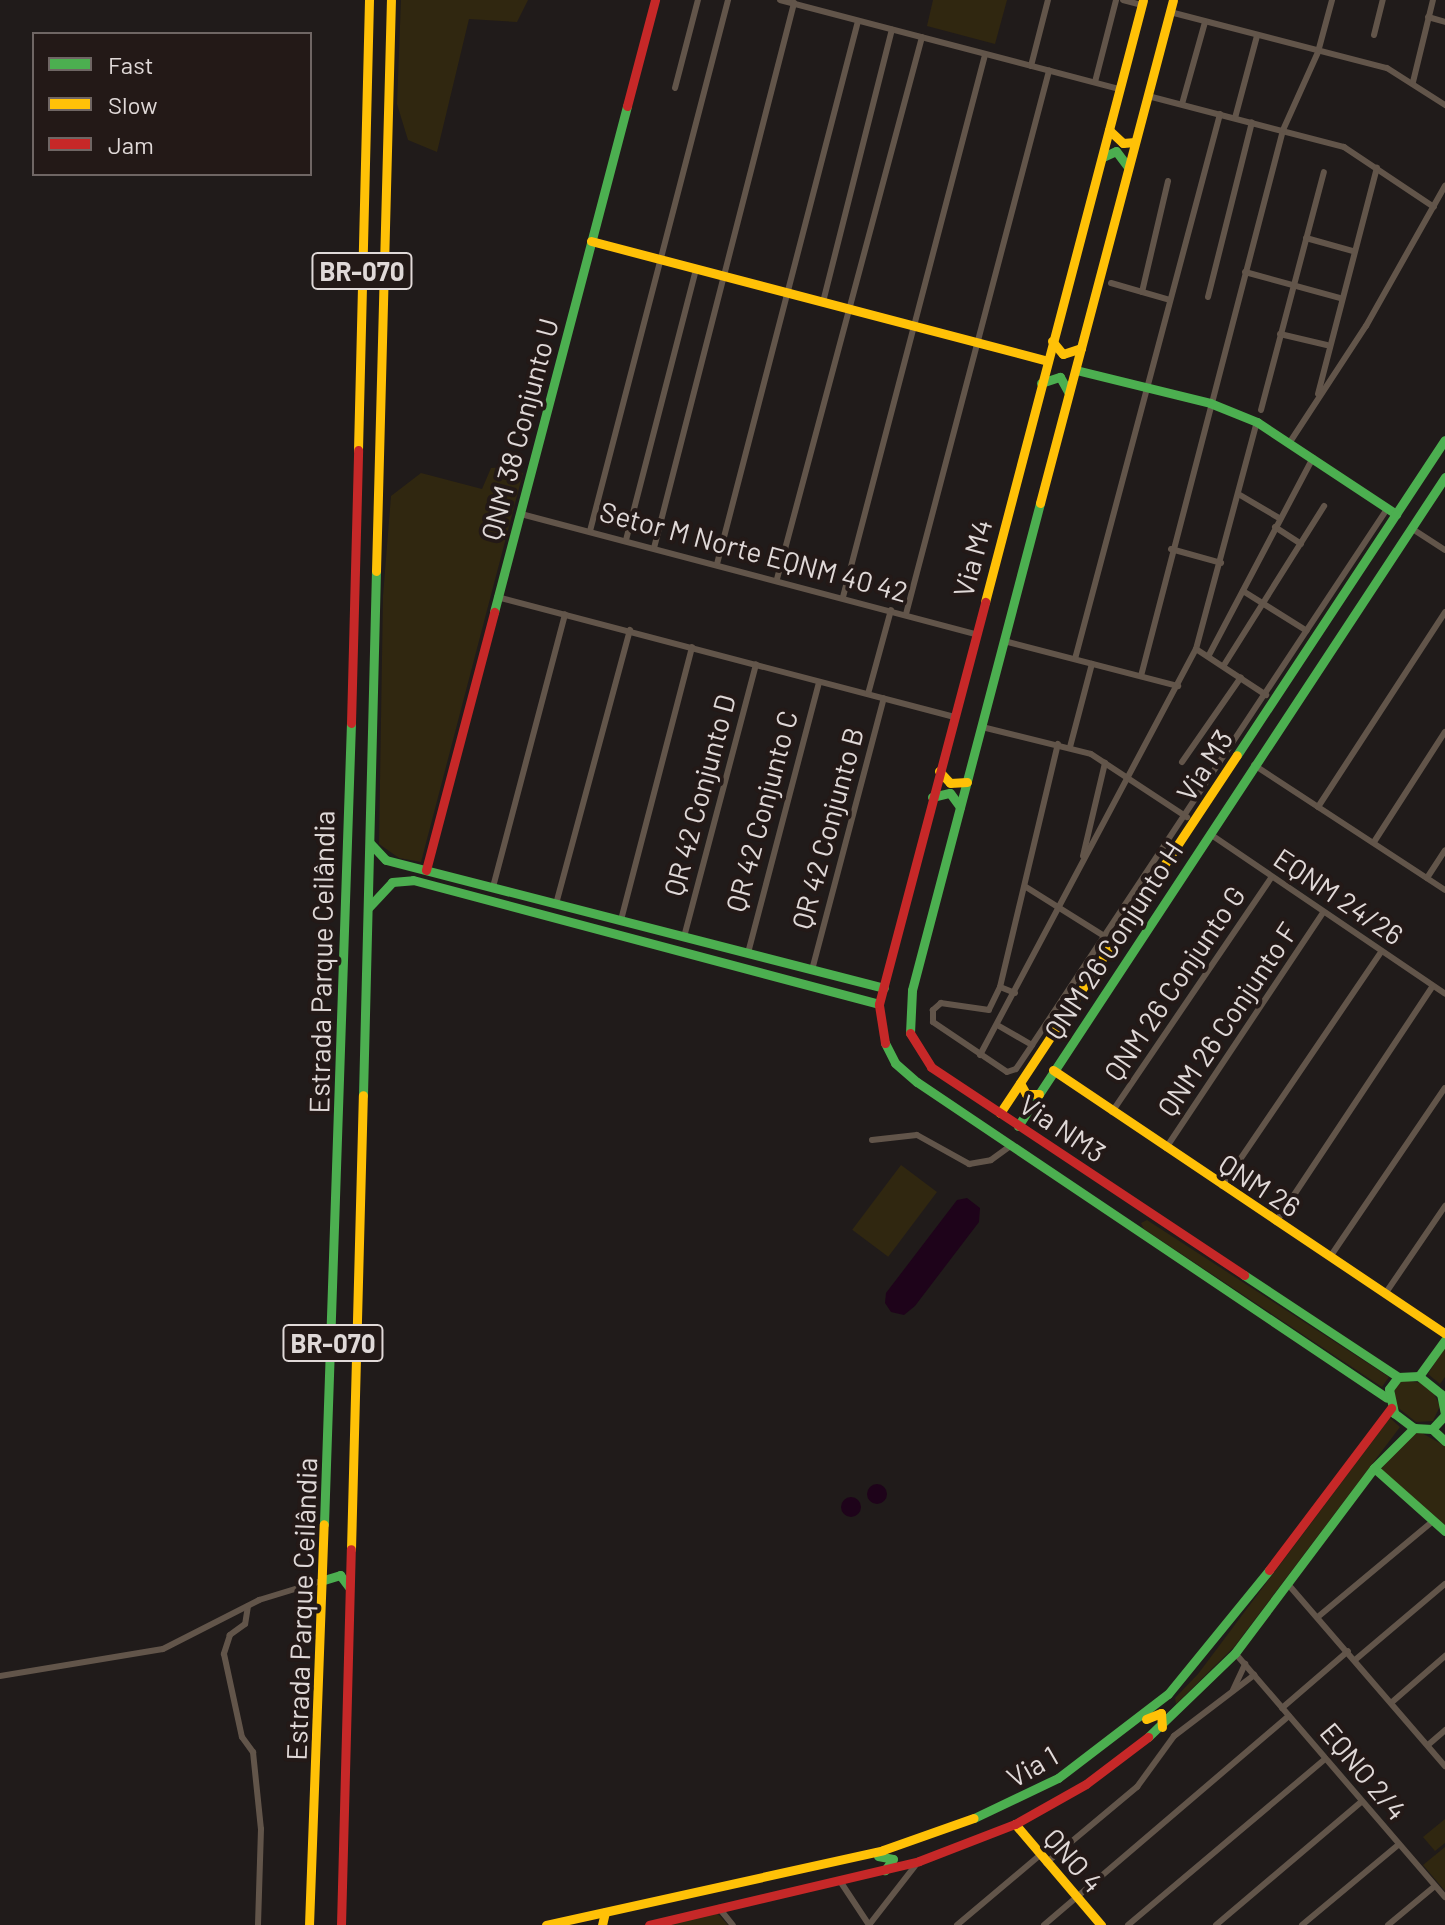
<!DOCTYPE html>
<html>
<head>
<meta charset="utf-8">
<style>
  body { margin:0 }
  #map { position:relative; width:1445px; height:1925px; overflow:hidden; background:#201b1a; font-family:Barlow,sans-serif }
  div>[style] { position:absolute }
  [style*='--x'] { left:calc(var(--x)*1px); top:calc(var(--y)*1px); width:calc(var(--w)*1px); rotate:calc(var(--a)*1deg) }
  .green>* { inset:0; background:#302710; transform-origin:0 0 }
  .water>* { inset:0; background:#1e031a }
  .round { border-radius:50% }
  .street>* { height:6px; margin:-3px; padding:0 3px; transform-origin:3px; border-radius:3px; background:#62554a }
  .fast>* { height:9px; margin:-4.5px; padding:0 4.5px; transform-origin:4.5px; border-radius:4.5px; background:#4caf50 }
  .slow>* { height:9px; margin:-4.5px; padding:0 4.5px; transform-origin:4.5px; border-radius:4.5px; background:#ffc107 }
  .jam>* { height:9px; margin:-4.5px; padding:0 4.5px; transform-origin:4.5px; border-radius:4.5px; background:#c62828 }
  span { translate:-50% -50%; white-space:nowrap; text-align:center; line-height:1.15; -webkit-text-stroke:8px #231917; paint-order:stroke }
  .shield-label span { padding:2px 6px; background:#231917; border:2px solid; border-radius:6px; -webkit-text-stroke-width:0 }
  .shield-label { font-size:26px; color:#e0d9d8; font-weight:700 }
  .street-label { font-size:28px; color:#e0d9d8 }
  .legend { position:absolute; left:32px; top:32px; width:280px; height:144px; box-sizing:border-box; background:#231917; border:2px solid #6f6664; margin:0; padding:10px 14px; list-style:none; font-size:24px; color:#e0d9d8 }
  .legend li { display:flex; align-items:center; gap:16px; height:40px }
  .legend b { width:40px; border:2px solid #6f6664 }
</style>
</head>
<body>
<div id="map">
  <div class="green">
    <div style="clip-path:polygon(401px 0,528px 0,517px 22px,469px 19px,437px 152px,408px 140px,397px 104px)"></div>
    <div style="clip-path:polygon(933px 0,1007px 0,995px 44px,927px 26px)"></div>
    <div style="clip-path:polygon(507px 467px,523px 473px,421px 862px,399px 858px,379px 844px,383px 596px,391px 496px,421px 473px,482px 489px,491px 468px)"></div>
    <div style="left:901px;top:1165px;width:45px;height:81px;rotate:37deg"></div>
    <div style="clip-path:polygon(1147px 1220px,1389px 1377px,1382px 1387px,1144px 1229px,1141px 1223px)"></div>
    <div style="clip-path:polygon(1445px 1347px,1445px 1377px,1440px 1384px,1428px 1374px)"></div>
    <div style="clip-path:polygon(1402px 1380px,1421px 1383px,1434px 1394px,1440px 1406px,1433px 1421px,1416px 1422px,1396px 1406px,1394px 1387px)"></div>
    <div style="clip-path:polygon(1390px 1418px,1400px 1427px,1234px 1647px,1176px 1704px,1175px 1698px,1198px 1674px)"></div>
    <div style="clip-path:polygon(1420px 1432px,1445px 1446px,1445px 1525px,1381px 1469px,1410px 1434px)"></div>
    <div style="clip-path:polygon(1445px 1819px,1445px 1843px,1435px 1851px,1423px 1837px)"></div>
    <div style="clip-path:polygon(1445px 1847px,1445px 1891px,1423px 1865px)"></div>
    <div style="clip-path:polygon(717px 1913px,728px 1925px,656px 1925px)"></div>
  </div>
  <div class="water">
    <div style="clip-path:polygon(967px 1198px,980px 1208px,979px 1222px,915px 1306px,904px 1315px,891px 1312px,885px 1303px,886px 1293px,957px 1200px)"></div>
    <div class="round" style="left:867px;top:1484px;width:20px;height:20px"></div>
    <div class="round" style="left:841px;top:1497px;width:20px;height:20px"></div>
  </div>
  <div class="street">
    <div style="--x:780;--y:0;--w:351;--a:14.7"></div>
    <div style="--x:1123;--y:0;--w:20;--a:15"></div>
    <div style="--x:1170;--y:12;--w:224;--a:14.5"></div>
    <div style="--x:1387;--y:68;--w:69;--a:32.5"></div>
    <div style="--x:1428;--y:17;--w:18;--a:16"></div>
    <div style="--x:1374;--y:35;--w:36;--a:-76"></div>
    <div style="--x:1031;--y:66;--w:68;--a:-75.6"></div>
    <div style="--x:1095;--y:82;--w:85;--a:-75.6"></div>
    <div style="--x:1413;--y:82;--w:84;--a:-76.3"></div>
    <div style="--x:675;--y:88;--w:91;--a:-75.4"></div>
    <div style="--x:1148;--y:96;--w:203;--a:14.6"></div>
    <div style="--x:1344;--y:147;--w:108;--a:33.7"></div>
    <div style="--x:1182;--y:104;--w:85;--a:-74.3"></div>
    <div style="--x:1235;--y:118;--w:85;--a:-75"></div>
    <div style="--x:1306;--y:238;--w:49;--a:15.5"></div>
    <div style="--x:1245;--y:272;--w:98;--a:15.3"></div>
    <div style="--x:1111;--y:283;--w:61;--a:16.1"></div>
    <div style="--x:1142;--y:292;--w:114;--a:-76.8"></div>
    <div style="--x:1208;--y:297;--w:180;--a:-75.9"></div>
    <div style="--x:823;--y:302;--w:281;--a:-75.8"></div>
    <div style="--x:1280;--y:334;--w:48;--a:13.2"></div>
    <div style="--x:1318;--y:394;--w:234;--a:-75.4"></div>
    <div style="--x:1261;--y:410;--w:246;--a:-75.2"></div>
    <div style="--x:1290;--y:442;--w:139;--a:-56.8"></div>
    <div style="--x:1366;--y:326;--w:161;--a:-60.6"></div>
    <div style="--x:1240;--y:495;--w:45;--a:30.5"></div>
    <div style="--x:521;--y:514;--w:470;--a:14.8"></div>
    <div style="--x:1275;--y:527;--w:31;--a:33"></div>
    <div style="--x:1411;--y:528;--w:40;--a:32.9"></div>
    <div style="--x:590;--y:531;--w:549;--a:-75.43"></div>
    <div style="--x:626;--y:540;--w:280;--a:-75.5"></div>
    <div style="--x:654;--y:548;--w:563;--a:-75.59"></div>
    <div style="--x:1171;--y:549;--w:52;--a:15.6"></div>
    <div style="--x:717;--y:564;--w:561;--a:-75.44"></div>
    <div style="--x:777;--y:579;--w:561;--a:-75.02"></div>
    <div style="--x:1243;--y:591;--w:75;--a:32"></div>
    <div style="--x:497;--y:597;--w:472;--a:14.7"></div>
    <div style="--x:843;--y:597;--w:560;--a:-75.32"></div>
    <div style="--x:906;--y:614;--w:562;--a:-75.25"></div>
    <div style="--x:1004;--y:641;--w:180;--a:14.5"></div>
    <div style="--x:1196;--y:649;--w:235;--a:-75"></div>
    <div style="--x:1209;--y:655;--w:223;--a:-62.2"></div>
    <div style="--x:1075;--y:659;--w:564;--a:-75.1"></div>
    <div style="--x:1224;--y:665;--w:188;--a:-57.8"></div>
    <div style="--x:1141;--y:676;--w:564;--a:-75.42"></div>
    <div style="--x:1283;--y:130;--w:85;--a:-65.8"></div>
    <div style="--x:1318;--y:52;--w:54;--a:-74.9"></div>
    <div style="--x:868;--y:694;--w:87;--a:-74.7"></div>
    <div style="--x:982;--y:727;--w:112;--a:13.9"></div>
    <div style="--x:1091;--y:754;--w:115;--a:33.3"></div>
    <div style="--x:1070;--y:747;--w:86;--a:-75.2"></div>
    <div style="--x:1182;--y:762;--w:103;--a:-55.2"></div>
    <div style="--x:1254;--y:765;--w:228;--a:33.2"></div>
    <div style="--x:1318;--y:807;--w:233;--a:-56.9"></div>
    <div style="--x:1210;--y:834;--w:284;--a:34.2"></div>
    <div style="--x:1374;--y:842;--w:131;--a:-57.2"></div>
    <div style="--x:1083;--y:856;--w:96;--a:-76.7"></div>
    <div style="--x:1427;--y:878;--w:33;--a:-57"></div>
    <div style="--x:493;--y:887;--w:282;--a:-75.2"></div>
    <div style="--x:1026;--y:887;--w:92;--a:32.1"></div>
    <div style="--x:556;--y:904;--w:284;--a:-74.9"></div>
    <div style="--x:621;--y:920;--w:282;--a:-75.4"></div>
    <div style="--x:684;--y:937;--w:282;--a:-75.2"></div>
    <div style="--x:748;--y:953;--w:280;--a:-75.3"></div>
    <div style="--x:812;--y:970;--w:281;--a:-75.2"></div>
    <div style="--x:1000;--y:987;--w:25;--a:116"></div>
    <div style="--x:989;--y:1010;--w:49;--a:-171.7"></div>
    <div style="--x:941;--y:1003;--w:11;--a:139"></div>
    <div style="--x:933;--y:1010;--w:12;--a:90"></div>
    <div style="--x:933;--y:1022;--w:89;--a:34"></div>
    <div style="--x:1007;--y:1072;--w:9;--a:-18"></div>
    <div style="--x:1016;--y:1069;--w:29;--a:-56"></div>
    <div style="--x:1015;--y:993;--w:16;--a:-158"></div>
    <div style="--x:1000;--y:987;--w:250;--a:-76.6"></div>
    <div style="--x:999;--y:1026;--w:38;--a:30"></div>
    <div style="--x:1032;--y:1045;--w:643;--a:-56.48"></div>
    <div style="--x:980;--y:1055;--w:460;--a:-62"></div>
    <div style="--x:1196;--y:649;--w:84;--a:33.3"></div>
    <div style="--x:1112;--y:1112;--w:283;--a:-55.8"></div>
    <div style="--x:872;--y:1140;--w:45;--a:-6.3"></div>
    <div style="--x:917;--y:1135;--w:60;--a:29.1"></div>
    <div style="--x:969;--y:1164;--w:22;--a:-10"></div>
    <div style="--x:991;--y:1160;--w:26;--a:-36"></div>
    <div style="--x:1166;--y:1148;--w:283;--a:-56.3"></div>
    <div style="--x:1222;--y:1186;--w:284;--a:-55.8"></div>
    <div style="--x:1276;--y:1222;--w:283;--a:-56.4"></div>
    <div style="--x:1330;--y:1257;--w:204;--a:-55.8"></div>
    <div style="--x:1385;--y:1294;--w:107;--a:-55.7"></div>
    <div style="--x:1287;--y:1583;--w:242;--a:49.2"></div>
    <div style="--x:248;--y:1606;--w:18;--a:99"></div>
    <div style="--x:245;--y:1624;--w:19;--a:144"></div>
    <div style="--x:230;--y:1635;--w:20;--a:108"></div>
    <div style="--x:224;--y:1654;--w:85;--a:77.8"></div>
    <div style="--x:242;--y:1737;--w:19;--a:54"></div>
    <div style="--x:253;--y:1752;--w:77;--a:84.1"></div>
    <div style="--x:261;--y:1829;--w:96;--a:91.8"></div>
    <div style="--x:1319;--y:1616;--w:148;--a:-39.8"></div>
    <div style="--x:1235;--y:1653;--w:322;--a:49.3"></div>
    <div style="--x:1355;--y:1660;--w:118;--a:-40.2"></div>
    <div style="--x:0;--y:1676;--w:165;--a:-9.4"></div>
    <div style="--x:163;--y:1649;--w:108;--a:-27"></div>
    <div style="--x:259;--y:1600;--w:65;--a:-17"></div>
    <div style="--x:1233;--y:1690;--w:29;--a:-65"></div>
    <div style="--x:1391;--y:1703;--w:72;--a:-41"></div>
    <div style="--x:1282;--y:1708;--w:87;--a:-40.8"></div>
    <div style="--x:1428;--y:1745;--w:23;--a:-41"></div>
    <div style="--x:1046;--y:1863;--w:119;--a:-39.9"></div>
    <div style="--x:1137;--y:1787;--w:63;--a:-54"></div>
    <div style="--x:1174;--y:1736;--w:101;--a:-37.3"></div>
    <div style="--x:840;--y:1881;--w:53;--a:56.6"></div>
    <div style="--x:719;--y:1908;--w:22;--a:51"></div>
    <div style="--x:869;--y:1925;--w:80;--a:-52.1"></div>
    <div style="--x:957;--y:1925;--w:109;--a:-40.1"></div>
    <div style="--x:1044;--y:1925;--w:322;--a:-40.5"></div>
    <div style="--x:1128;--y:1925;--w:258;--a:-40.1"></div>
    <div style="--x:1216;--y:1925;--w:190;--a:-40.3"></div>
    <div style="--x:1302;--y:1925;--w:125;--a:-39.8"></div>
    <div style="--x:1388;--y:1925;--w:61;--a:-39.7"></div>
  </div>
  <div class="fast">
    <div style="--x:1103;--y:157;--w:14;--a:-25"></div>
    <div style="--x:1116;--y:151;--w:20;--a:53"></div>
    <div style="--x:1076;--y:370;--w:138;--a:13.8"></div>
    <div style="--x:1210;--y:403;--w:51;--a:22"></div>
    <div style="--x:1257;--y:422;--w:167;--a:33.5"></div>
    <div style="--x:1041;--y:383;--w:20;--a:-18"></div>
    <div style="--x:1060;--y:377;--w:18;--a:61"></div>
    <div style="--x:494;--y:612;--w:523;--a:-75.27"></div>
    <div style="--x:1237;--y:755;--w:377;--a:-56.6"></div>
    <div style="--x:932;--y:797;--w:18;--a:-13"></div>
    <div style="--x:950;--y:793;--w:17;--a:54"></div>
    <div style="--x:370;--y:843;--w:23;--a:47"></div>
    <div style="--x:386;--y:860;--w:514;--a:14.41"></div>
    <div style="--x:369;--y:907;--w:34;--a:-47"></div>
    <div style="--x:392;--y:882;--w:21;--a:-5"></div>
    <div style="--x:413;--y:880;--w:482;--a:14.9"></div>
    <div style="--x:910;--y:1033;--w:43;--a:-87.3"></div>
    <div style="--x:912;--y:990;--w:504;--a:-75.27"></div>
    <div style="--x:885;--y:1043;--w:22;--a:63"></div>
    <div style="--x:895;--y:1063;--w:29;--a:41"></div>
    <div style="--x:917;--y:1082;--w:566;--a:33.91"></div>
    <div style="--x:363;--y:1095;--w:524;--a:-88.58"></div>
    <div style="--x:1018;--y:1126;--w:777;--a:-56.66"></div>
    <div style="--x:1244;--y:1275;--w:185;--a:33.5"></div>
    <div style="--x:1419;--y:1376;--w:44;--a:-54.2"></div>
    <div style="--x:1445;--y:1414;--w:20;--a:-101"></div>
    <div style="--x:1441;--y:1394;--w:28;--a:-141"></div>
    <div style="--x:1419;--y:1376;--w:21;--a:177"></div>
    <div style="--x:1398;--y:1377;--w:15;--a:127"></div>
    <div style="--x:1389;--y:1389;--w:25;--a:78"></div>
    <div style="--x:1394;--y:1413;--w:25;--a:37"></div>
    <div style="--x:1414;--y:1428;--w:18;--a:3"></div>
    <div style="--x:1432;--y:1429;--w:19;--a:-47"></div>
    <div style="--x:1432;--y:1429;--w:18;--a:43"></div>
    <div style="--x:1374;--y:1468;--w:95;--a:41.6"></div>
    <div style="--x:324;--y:1524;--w:801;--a:-88.07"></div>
    <div style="--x:324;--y:1580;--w:17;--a:-17"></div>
    <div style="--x:340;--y:1575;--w:15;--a:53"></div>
    <div style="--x:1148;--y:1737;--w:121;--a:-44"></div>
    <div style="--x:1235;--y:1653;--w:231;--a:-53.1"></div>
    <div style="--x:1374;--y:1468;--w:57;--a:-45"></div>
    <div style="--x:974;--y:1818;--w:93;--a:-25.5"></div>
    <div style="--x:1058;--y:1778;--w:138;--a:-37.4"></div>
    <div style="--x:1168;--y:1694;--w:160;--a:-50.8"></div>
    <div style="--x:878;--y:1856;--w:15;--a:11"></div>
    <div style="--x:893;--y:1859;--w:14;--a:126"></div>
  </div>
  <div class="slow">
    <div style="--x:1109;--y:130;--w:19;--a:43"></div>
    <div style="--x:1123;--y:143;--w:12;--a:-5"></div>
    <div style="--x:591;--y:241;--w:472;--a:14.7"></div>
    <div style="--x:1052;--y:341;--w:17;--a:50"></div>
    <div style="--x:1063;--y:354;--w:19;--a:-18"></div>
    <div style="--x:358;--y:450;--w:450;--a:-88.6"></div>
    <div style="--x:1040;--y:503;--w:520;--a:-75.19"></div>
    <div style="--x:376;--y:571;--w:571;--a:-88.5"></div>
    <div style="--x:985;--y:602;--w:622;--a:-75.29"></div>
    <div style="--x:939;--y:771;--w:16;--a:47"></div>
    <div style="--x:950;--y:783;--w:17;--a:-3"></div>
    <div style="--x:1053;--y:1070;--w:472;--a:33.9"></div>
    <div style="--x:1020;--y:1083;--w:13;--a:61"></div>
    <div style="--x:1026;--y:1094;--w:13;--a:0"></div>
    <div style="--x:1000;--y:1113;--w:429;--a:-56.5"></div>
    <div style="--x:351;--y:1549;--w:454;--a:-88.5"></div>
    <div style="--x:1146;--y:1719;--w:16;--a:-22"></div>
    <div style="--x:1161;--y:1713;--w:14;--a:86"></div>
    <div style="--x:1015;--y:1824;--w:133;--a:49.6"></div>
    <div style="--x:309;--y:1925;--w:401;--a:-87.9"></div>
    <div style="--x:546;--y:1925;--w:345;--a:-12.5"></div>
    <div style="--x:883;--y:1850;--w:96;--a:-19.4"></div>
    <div style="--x:602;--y:1925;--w:13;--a:-77"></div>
  </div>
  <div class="jam">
    <div style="--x:627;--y:106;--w:110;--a:-75.2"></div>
    <div style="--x:351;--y:723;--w:273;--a:-88.5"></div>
    <div style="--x:426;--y:870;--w:267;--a:-75.2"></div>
    <div style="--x:910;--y:1033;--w:40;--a:58"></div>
    <div style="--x:931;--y:1067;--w:376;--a:33.6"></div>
    <div style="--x:885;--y:1043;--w:39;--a:-99"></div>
    <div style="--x:879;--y:1004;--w:416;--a:-75.2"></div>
    <div style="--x:1269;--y:1570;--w:203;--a:-53"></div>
    <div style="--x:341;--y:1925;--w:376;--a:-88.5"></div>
    <div style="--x:649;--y:1925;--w:277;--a:-13.3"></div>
    <div style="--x:919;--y:1861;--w:103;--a:-21.1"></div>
    <div style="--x:1015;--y:1824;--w:81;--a:-29.4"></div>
    <div style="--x:1086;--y:1784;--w:78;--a:-37.2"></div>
  </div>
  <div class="shield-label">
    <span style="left:362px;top:271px">BR-070</span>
    <span style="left:333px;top:1343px">BR-070</span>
  </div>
  <div class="street-label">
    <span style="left:519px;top:429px;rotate:-75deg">QNM 38 Conjunto U</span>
    <span style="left:754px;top:551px;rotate:15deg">Setor M Norte EQNM 40 42</span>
    <span style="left:972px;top:558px;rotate:-75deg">Via M4</span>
    <span style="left:1204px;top:765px;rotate:-57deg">Via M3</span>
    <span style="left:699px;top:795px;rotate:-75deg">QR 42 Conjunto D</span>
    <span style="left:761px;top:811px;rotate:-75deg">QR 42 Conjunto C</span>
    <span style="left:827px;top:828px;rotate:-75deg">QR 42 Conjunto B</span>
    <span style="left:1339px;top:896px;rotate:34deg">EQNM 24/26</span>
    <span style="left:1113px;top:940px;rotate:-57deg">QNM 26 Conjunto H</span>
    <span style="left:321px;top:962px;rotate:-89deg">Estrada Parque Ceilândia</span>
    <span style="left:1174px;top:983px;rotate:-56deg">QNM 26 Conjunto G</span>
    <span style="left:1227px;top:1019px;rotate:-56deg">QNM 26 Conjunto F</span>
    <span style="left:1063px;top:1128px;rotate:34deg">Via NM3</span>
    <span style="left:1260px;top:1185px;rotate:33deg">QNM 26</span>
    <span style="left:301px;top:1609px;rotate:-88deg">Estrada Parque Ceilândia</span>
    <span style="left:1032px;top:1766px;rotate:-30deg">Via 1</span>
    <span style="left:1364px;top:1771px;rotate:50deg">EQNO 2/4</span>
    <span style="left:1074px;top:1860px;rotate:49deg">QNO 4</span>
  </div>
  <ul class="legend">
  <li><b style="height:10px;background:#4caf50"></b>Fast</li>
  <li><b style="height:10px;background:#ffc107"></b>Slow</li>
  <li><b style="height:10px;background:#c62828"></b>Jam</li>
  </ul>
</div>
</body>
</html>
